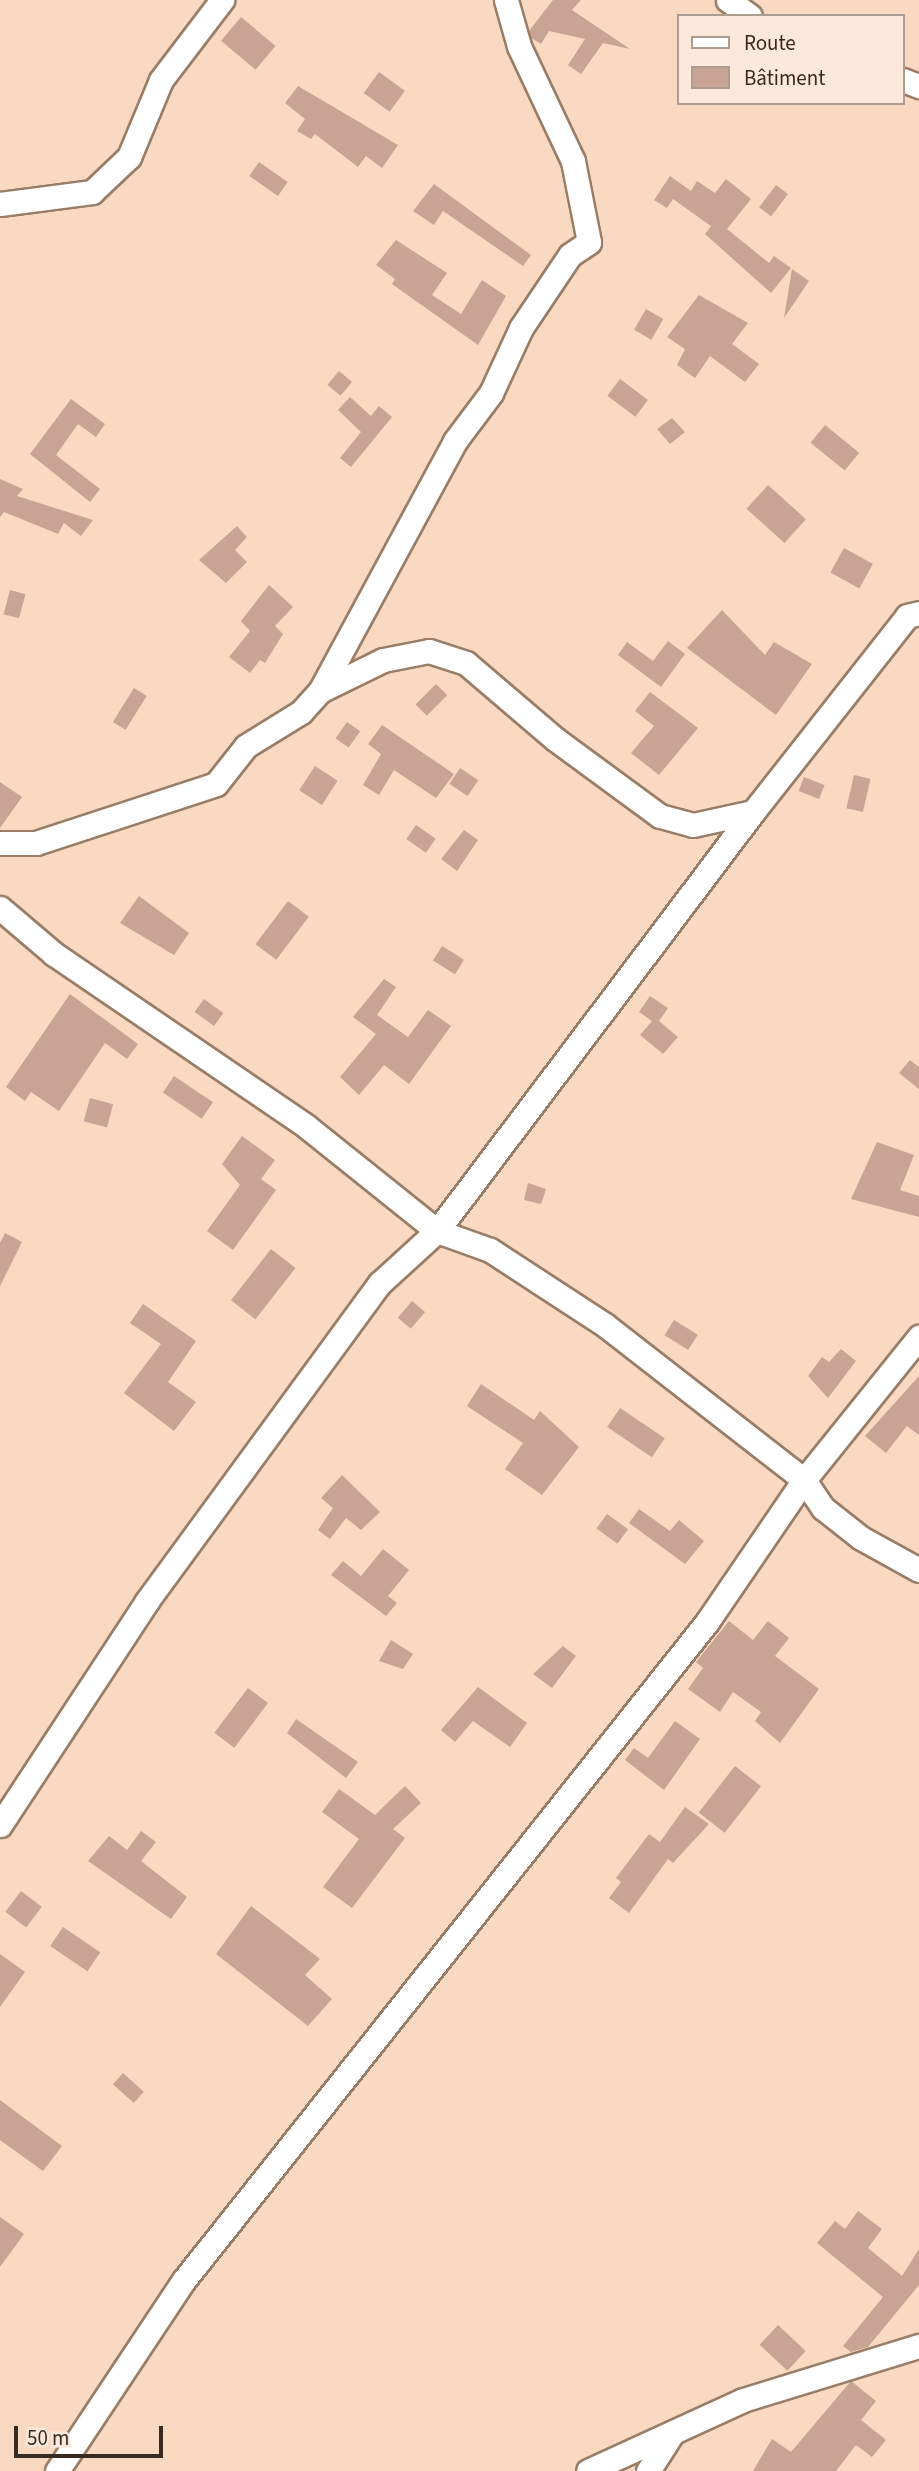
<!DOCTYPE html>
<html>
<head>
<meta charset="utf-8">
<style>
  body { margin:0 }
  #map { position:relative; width:919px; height:2471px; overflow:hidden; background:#f9d9c2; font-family:"Source Sans 3",sans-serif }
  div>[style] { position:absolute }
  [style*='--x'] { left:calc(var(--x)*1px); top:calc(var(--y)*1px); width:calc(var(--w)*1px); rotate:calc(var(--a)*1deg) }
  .building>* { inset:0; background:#c7a494; transform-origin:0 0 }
  .roads { filter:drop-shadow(2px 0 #997d67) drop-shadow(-2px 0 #997d67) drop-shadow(0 2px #997d67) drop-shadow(0 -2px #997d67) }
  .minor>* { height:23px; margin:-11.5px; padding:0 11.5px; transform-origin:11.5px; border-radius:11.5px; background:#fff }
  span { translate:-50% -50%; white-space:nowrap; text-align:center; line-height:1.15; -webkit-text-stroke:5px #fde9db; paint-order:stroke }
  .legend { position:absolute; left:677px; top:14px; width:228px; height:91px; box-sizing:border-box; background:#fde9db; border:2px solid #ad9d91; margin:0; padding:9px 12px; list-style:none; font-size:21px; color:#362a21 }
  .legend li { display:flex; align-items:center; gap:14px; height:35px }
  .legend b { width:35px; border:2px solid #ad9d91 }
  .scale { position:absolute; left:14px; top:2426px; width:149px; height:32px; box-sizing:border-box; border:4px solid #362a21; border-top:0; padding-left:9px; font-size:21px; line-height:24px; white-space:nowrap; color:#362a21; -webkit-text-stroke:5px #fde9db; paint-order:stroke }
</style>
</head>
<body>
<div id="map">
  <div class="building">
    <div style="clip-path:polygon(553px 0,581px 0,572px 10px,630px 49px,603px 43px,581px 74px,568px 65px,585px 39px,549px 31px,541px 44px,531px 38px,529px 31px)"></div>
    <div style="left:241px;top:17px;width:45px;height:31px;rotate:40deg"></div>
    <div style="left:379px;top:72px;width:32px;height:26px;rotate:36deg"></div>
    <div style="clip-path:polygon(298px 86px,398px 145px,382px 168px,366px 156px,358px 167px,315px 134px,311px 139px,297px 131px,305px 119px,285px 103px)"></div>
    <div style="left:259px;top:162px;width:35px;height:17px;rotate:35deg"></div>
    <div style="clip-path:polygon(670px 176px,691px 191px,697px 181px,715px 193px,726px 179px,751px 199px,727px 229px,769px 263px,774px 256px,791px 268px,771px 293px,705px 234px,711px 226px,673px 199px,667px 208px,654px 200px)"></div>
    <div style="clip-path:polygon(434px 184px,531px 255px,523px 266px,443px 211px,434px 225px,413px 211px)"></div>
    <div style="left:776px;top:185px;width:15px;height:28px;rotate:37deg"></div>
    <div style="clip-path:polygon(396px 240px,447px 273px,432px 295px,461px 314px,482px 280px,506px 296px,478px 345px,392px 284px,395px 279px,376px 265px)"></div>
    <div style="clip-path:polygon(792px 269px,809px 281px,784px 318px)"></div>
    <div style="clip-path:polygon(699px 295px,748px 323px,732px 344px,759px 364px,745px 382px,710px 356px,695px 378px,677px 365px,685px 349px,667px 337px)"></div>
    <div style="left:646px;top:309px;width:20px;height:24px;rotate:30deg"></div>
    <div style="left:339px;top:371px;width:17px;height:18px;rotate:40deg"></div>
    <div style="left:620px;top:379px;width:35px;height:21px;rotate:37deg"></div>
    <div style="clip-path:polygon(350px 397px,371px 416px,379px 406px,392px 417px,351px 467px,340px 458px,361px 432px,338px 410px)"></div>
    <div style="clip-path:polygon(71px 399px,105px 424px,96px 437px,78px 424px,56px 455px,100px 489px,90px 502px,30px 454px)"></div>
    <div style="clip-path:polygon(672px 418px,685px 432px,670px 444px,657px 429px)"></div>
    <div style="left:825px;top:425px;width:44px;height:23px;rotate:39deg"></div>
    <div style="clip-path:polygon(0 479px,23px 489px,17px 496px,93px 520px,81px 536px,64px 523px,58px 534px,4px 512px,0 517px)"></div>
    <div style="left:768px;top:485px;width:51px;height:32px;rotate:42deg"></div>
    <div style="clip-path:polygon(237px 526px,247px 537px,235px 550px,247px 562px,226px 583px,199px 560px)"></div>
    <div style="left:844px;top:548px;width:33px;height:28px;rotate:29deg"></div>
    <div style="clip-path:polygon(269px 585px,293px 607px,275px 626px,283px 634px,265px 663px,260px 660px,250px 673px,229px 657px,250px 631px,241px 621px)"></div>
    <div style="left:10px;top:590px;width:16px;height:25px;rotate:15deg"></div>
    <div style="clip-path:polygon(722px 610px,765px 655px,774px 642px,812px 664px,776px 715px,687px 648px)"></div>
    <div style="clip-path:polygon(668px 641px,685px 654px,661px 687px,618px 655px,627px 642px,653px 661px)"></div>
    <div style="left:436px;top:684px;width:16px;height:29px;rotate:45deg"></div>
    <div style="left:134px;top:688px;width:15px;height:40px;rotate:32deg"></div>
    <div style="clip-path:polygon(650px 692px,698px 728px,659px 775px,631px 753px,654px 726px,635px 711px)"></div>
    <div style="left:347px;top:722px;width:16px;height:20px;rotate:35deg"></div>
    <div style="clip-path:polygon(382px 725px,454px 774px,436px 798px,394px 770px,379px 795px,363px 785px,381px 754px,368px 744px)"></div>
    <div style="left:315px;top:766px;width:27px;height:29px;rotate:33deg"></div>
    <div style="left:460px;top:768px;width:22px;height:19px;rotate:34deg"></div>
    <div style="left:854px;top:775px;width:17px;height:34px;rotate:13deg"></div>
    <div style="left:804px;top:777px;width:22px;height:15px;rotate:21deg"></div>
    <div style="clip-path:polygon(0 782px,22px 797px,0 828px)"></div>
    <div style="left:416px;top:825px;width:24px;height:17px;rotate:35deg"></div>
    <div style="clip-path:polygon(464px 830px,478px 840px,457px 871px,441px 859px)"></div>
    <div style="clip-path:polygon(139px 896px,189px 933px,174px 955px,120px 923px)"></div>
    <div style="left:288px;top:901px;width:26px;height:54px;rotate:37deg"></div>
    <div style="left:442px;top:946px;width:26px;height:17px;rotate:32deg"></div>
    <div style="clip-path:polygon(384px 979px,396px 987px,377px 1015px,408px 1037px,428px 1010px,451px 1026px,409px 1084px,384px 1065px,359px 1095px,340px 1077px,376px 1034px,353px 1017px)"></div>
    <div style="clip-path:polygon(70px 994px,138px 1044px,127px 1059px,105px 1043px,59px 1111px,31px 1092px,25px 1101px,6px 1087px)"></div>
    <div style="clip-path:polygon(650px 996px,668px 1008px,659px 1021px,678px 1037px,663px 1054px,640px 1035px,652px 1021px,639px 1012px)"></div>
    <div style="left:204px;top:999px;width:24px;height:16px;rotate:36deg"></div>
    <div style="clip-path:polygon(910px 1060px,919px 1067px,919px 1089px,899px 1073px)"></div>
    <div style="left:174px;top:1076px;width:47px;height:20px;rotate:34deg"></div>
    <div style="left:90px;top:1098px;width:24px;height:24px;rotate:15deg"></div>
    <div style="clip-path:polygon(242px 1136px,275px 1160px,261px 1179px,276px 1190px,233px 1250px,207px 1231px,240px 1185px,222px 1164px)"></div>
    <div style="clip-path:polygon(877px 1142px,914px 1155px,900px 1190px,919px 1196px,919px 1217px,851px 1199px)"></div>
    <div style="clip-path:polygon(528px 1183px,546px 1189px,541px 1204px,524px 1200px)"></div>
    <div style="clip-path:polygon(5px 1233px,22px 1242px,0 1286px,0 1243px)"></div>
    <div style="left:271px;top:1249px;width:31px;height:65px;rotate:38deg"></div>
    <div style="left:412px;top:1301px;width:17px;height:22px;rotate:40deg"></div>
    <div style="clip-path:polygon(143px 1304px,196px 1341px,168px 1382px,196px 1402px,174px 1431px,124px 1393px,161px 1344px,130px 1323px)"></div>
    <div style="left:674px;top:1320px;width:28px;height:18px;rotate:32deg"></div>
    <div style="clip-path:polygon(841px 1349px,856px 1361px,828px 1398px,808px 1376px,822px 1357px,829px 1362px)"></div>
    <div style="clip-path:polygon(919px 1376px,919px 1435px,907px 1426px,886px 1453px,865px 1436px)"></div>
    <div style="clip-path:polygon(481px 1384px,534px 1420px,540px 1411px,579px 1447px,542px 1495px,505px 1469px,523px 1443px,467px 1406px)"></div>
    <div style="left:620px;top:1408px;width:54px;height:23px;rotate:34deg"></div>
    <div style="clip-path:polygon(342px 1475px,380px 1512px,361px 1530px,346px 1518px,330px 1539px,318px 1530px,333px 1508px,321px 1498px)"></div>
    <div style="clip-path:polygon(639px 1509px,670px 1531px,679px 1520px,704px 1541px,685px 1564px,629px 1523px)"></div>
    <div style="left:607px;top:1514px;width:26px;height:18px;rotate:36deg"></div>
    <div style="clip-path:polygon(383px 1549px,409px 1570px,388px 1596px,397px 1603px,386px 1616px,331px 1575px,343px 1561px,361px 1576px)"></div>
    <div style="clip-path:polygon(729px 1621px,753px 1640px,768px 1621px,789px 1638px,775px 1656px,819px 1689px,780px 1743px,755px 1721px,761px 1712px,733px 1692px,720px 1712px,688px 1689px,703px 1668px,696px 1662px)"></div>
    <div style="clip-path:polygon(391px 1640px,413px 1654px,403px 1669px,379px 1661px)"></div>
    <div style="clip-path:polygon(563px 1646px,576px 1656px,552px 1688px,533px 1674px)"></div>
    <div style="clip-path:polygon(478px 1687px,527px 1723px,510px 1747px,473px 1721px,455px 1742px,441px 1730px)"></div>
    <div style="left:248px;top:1688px;width:25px;height:56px;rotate:37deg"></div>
    <div style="clip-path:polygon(296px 1719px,358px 1762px,346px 1778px,287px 1733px)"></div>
    <div style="clip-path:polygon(675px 1721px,700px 1739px,664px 1790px,625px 1760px,634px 1748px,648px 1758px)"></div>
    <div style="left:735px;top:1766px;width:33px;height:59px;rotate:38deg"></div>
    <div style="clip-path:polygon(405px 1786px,421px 1803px,393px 1829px,405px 1838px,352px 1908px,323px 1887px,359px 1839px,322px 1812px,339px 1789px,375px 1815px)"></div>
    <div style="clip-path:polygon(685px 1807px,709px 1824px,673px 1863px,668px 1859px,629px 1913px,609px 1898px,621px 1882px,616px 1878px,649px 1834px,660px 1842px)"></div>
    <div style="clip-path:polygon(141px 1831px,156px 1842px,141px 1861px,187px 1897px,171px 1919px,88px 1861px,109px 1836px,127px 1850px)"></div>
    <div style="left:21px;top:1891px;width:26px;height:26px;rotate:37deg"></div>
    <div style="clip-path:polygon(251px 1906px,320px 1959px,305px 1975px,332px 1999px,308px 2026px,216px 1954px)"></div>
    <div style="left:63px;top:1927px;width:45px;height:23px;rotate:34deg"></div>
    <div style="clip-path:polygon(0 1954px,25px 1972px,0 2007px)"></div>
    <div style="left:123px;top:2073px;width:28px;height:15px;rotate:42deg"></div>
    <div style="clip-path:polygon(0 2100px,62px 2146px,43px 2171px,0 2140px)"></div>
    <div style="clip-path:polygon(858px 2211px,882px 2229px,868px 2248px,902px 2276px,919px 2249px,919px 2285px,868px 2347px,851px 2352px,843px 2346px,883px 2297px,817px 2243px,835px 2221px,845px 2229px)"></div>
    <div style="clip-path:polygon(0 2217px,24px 2234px,0 2267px)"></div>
    <div style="left:778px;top:2325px;width:38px;height:27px;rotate:43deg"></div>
    <div style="clip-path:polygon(851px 2381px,876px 2401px,861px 2420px,886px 2440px,872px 2457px,856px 2445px,836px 2471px,753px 2471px,772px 2439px,791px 2452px)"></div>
  </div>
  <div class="roads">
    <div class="minor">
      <div style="--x:728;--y:0;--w:27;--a:36"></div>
      <div style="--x:903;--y:80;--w:17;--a:21"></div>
      <div style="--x:0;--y:204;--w:93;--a:-7.4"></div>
      <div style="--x:92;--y:192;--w:51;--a:-43.4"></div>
      <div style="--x:129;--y:157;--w:83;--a:-67.4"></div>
      <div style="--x:161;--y:80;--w:101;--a:-52.7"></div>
      <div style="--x:320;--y:691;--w:70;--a:-26.2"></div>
      <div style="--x:383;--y:660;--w:47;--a:-11.1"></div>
      <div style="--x:429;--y:651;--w:39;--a:18"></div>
      <div style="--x:466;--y:663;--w:117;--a:40.5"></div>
      <div style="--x:555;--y:739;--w:130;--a:36.3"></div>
      <div style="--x:660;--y:816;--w:34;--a:15"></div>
      <div style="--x:693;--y:825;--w:61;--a:-12.2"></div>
      <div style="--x:0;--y:843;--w:36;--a:0"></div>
      <div style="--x:36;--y:843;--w:189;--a:-18.1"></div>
      <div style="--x:216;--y:784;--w:48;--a:-51.7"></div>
      <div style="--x:246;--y:746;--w:65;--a:-31.7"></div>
      <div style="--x:301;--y:712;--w:28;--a:-48"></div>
      <div style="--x:320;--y:691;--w:284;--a:-61.6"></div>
      <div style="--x:455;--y:441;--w:60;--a:-53.1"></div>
      <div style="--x:491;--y:393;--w:72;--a:-65.2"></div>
      <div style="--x:521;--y:328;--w:88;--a:-56.1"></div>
      <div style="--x:570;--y:255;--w:23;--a:-34"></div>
      <div style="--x:589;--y:242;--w:83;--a:-101.2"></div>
      <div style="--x:573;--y:161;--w:127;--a:-115.2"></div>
      <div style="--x:519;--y:46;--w:48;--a:-105.8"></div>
      <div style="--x:0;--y:908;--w:71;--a:40.4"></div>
      <div style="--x:54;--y:954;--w:305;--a:34.3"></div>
      <div style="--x:306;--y:1126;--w:168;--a:38.7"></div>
      <div style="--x:437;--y:1231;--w:56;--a:19.7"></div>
      <div style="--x:490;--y:1250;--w:137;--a:33.1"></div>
      <div style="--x:605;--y:1325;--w:252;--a:37.9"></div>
      <div style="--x:804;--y:1480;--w:34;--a:56"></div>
      <div style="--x:823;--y:1508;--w:48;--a:38.3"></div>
      <div style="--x:861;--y:1538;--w:66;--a:28.9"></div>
      <div style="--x:0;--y:1825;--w:268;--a:-56.7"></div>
      <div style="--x:147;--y:1601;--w:394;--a:-53.8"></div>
      <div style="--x:380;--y:1283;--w:77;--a:-42.4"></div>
      <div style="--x:437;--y:1231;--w:525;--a:-52.98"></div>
      <div style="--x:753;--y:812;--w:249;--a:-51.8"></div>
      <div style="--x:907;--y:616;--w:12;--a:-14"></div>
      <div style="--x:57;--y:2471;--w:229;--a:-56.4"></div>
      <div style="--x:184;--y:2280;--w:841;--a:-51.52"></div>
      <div style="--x:707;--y:1622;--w:172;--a:-55.7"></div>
      <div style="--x:804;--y:1480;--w:184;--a:-51.2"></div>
      <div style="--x:588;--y:2471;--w:170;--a:-24.6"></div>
      <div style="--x:743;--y:2400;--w:184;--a:-17.1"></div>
      <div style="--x:648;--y:2471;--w:46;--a:-57.3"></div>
    </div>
  </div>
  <ul class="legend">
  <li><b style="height:9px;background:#fff"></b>Route</li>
  <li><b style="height:19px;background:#c7a494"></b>Bâtiment</li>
  </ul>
  <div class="scale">50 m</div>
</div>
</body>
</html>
